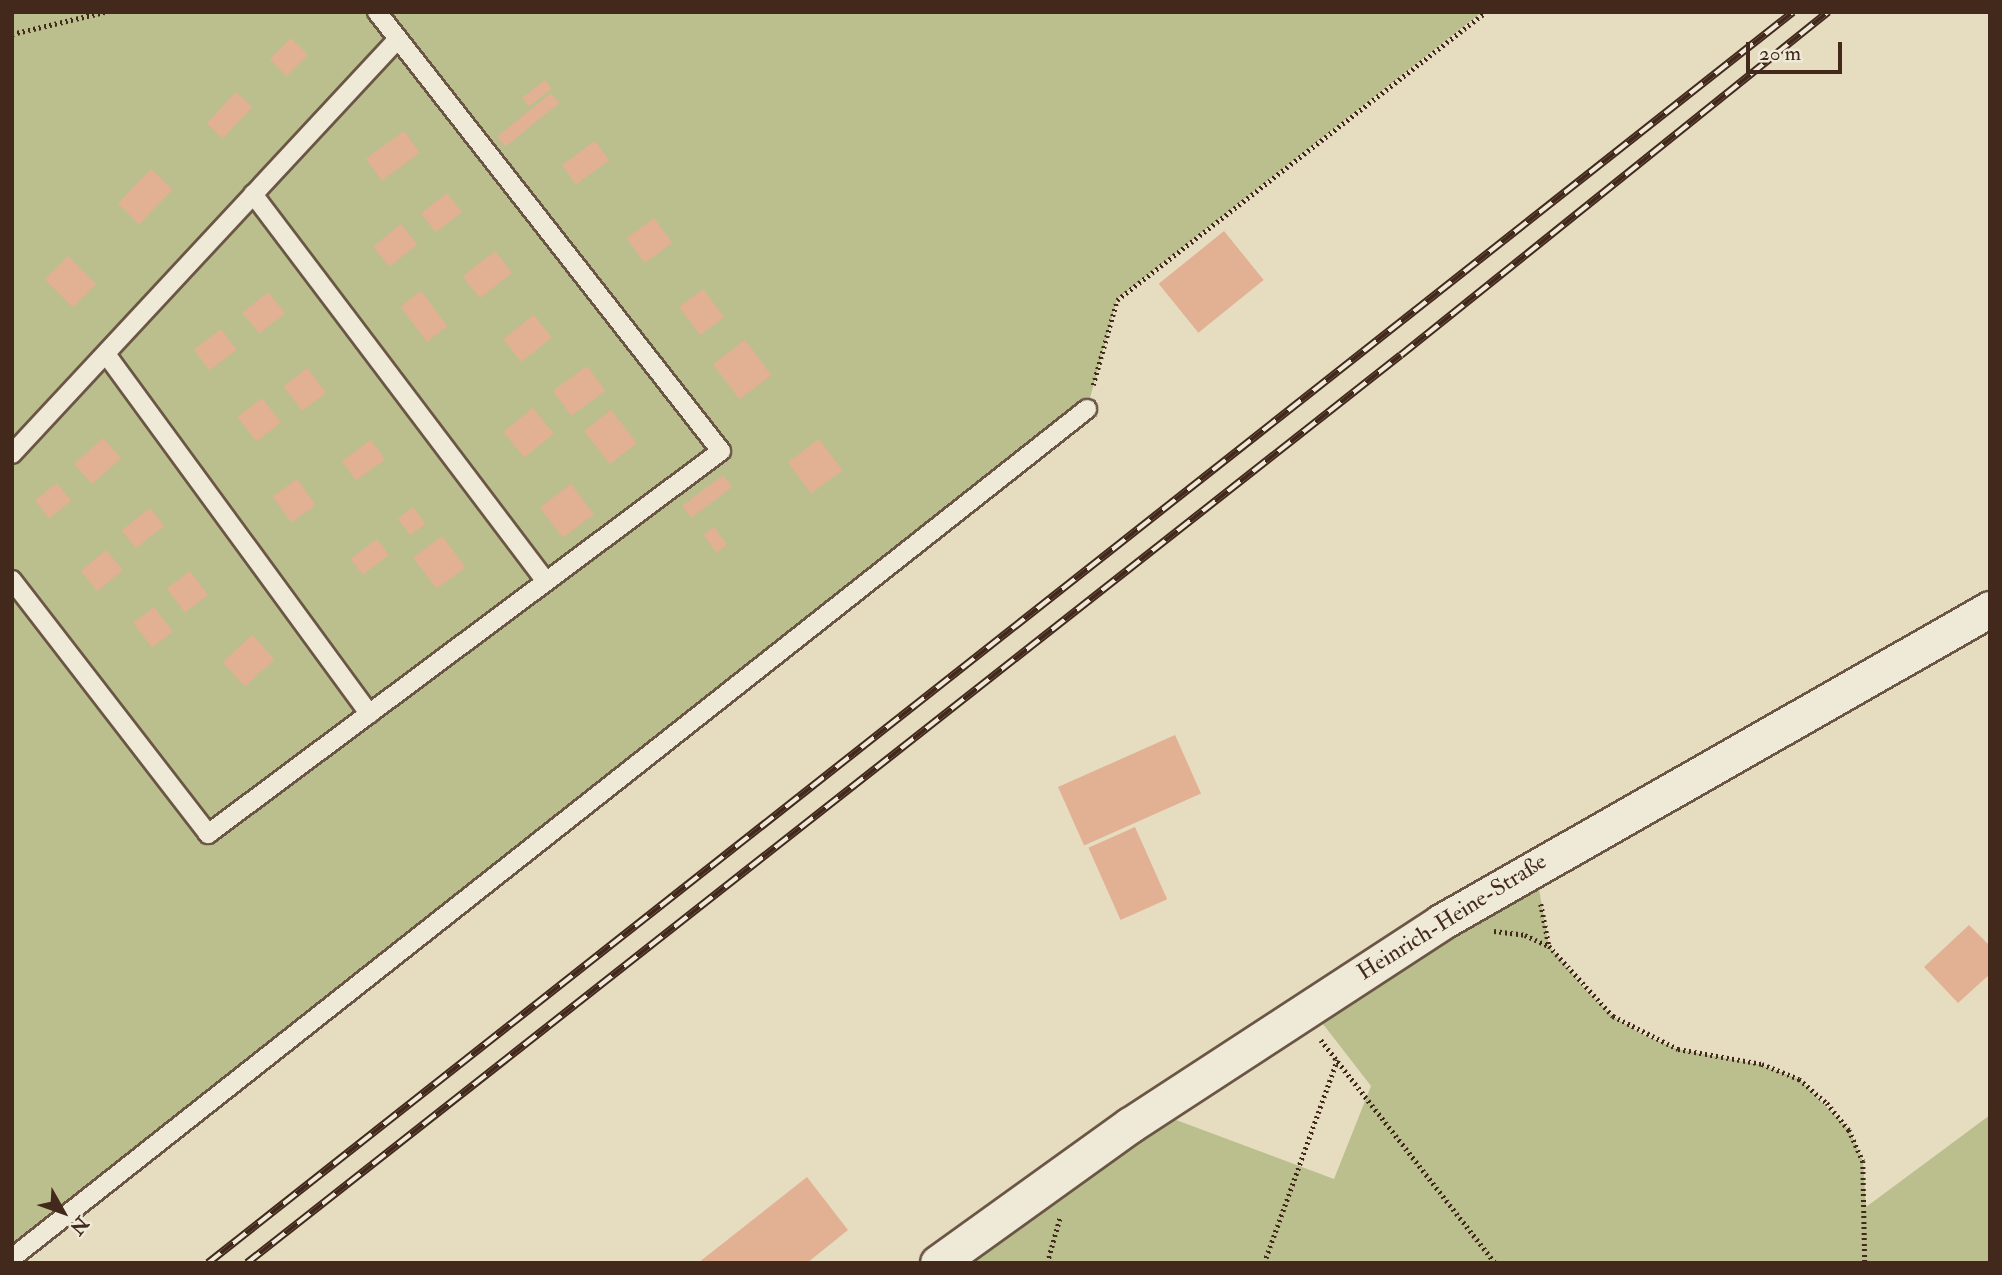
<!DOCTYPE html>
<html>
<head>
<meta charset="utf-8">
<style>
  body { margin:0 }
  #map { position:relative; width:2002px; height:1275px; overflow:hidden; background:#e6ddc1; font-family:"IM FELL Double Pica",serif }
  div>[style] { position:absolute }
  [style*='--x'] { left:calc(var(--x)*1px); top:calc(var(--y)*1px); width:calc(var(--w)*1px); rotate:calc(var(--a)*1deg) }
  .green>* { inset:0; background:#bbbf8e }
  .building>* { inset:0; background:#e2b093; transform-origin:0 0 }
  .path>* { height:4.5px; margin-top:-2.25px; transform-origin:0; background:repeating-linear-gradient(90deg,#42291c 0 2px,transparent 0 5.5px) }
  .roads { filter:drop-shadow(2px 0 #6b5645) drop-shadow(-2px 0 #6b5645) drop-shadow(0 2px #6b5645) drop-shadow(0 -2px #6b5645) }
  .service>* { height:18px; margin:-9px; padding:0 9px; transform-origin:9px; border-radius:9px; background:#efe9d7 }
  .minor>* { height:35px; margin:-17.5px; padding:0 17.5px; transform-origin:17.5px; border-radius:17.5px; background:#efe9d7 }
  .rail>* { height:8px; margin-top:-4px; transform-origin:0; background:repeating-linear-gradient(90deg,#efe9d7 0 16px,#42291c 0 32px); box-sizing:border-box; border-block:2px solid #42291c }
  span { translate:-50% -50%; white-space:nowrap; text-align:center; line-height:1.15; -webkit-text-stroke:6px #efe9d7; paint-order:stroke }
  .street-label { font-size:23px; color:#42291c }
  .frame { position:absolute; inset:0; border:14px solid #42291c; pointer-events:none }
  .north { position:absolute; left:28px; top:1177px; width:70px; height:70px; -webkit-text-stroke:5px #efe9d7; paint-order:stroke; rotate:130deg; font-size:19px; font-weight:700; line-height:28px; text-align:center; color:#42291c }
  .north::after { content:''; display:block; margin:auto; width:24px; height:32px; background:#42291c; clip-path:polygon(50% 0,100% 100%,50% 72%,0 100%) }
  .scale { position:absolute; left:1746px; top:42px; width:96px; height:32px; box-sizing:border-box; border:4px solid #42291c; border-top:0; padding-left:9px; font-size:21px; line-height:24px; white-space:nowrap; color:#42291c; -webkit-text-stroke:5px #efe9d7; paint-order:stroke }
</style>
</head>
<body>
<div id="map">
  <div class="green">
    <div style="clip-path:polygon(12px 12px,1482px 12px,1117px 299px,1087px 409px,12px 1258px)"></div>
    <div style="clip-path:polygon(1535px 866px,1549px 946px,1585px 989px,1612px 1016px,1644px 1035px,1677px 1049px,1761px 1065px,1799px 1079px,1849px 1130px,1863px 1161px,1866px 1207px,1990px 1115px,1990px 1263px,938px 1263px,1152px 1111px,1334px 1179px,1371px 1086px,1309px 1006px)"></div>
  </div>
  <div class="building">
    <div style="left:291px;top:38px;width:24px;height:30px;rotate:45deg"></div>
    <div style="left:545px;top:80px;width:11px;height:29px;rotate:52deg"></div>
    <div style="left:236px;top:92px;width:22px;height:43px;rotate:43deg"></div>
    <div style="left:551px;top:93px;width:13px;height:69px;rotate:51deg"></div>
    <div style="left:404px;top:131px;width:27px;height:47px;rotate:54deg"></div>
    <div style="left:595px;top:141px;width:24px;height:41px;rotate:54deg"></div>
    <div style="left:151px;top:169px;width:30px;height:48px;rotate:44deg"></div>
    <div style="left:447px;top:193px;width:24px;height:33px;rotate:52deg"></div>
    <div style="left:654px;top:218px;width:31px;height:34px;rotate:54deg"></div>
    <div style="left:401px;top:224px;width:26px;height:36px;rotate:51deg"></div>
    <div style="left:1224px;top:231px;width:63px;height:84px;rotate:51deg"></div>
    <div style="left:495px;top:251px;width:28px;height:41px;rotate:52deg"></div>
    <div style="left:68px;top:256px;width:40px;height:33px;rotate:45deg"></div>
    <div style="left:703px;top:289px;width:35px;height:30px;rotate:53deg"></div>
    <div style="left:421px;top:291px;width:44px;height:26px;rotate:53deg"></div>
    <div style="left:268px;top:292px;width:27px;height:33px;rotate:51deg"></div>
    <div style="left:534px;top:315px;width:29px;height:39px;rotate:52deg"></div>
    <div style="left:221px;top:329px;width:26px;height:34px;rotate:53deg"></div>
    <div style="left:745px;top:340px;width:44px;height:40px;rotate:53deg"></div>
    <div style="left:587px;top:366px;width:31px;height:42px;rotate:54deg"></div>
    <div style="left:307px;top:368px;width:31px;height:30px;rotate:52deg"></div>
    <div style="left:262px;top:398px;width:31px;height:31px;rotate:52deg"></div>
    <div style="left:533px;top:408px;width:33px;height:38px;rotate:51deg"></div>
    <div style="left:611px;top:410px;width:42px;height:34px;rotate:52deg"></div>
    <div style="left:103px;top:438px;width:27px;height:39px;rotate:48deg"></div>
    <div style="left:819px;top:439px;width:39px;height:39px;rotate:53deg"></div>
    <div style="left:371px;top:440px;width:24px;height:36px;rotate:54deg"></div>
    <div style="left:723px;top:475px;width:15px;height:51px;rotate:53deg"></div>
    <div style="left:297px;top:479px;width:32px;height:30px;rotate:54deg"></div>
    <div style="left:57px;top:483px;width:23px;height:28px;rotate:52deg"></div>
    <div style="left:571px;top:484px;width:38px;height:39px;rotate:53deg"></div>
    <div style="left:413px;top:507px;width:21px;height:19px;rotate:53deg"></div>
    <div style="left:150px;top:508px;width:23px;height:36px;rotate:52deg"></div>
    <div style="left:714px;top:527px;width:22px;height:13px;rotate:54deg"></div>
    <div style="left:442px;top:536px;width:39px;height:36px;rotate:53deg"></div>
    <div style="left:377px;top:539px;width:20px;height:33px;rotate:53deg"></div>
    <div style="left:106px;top:550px;width:26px;height:33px;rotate:50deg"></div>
    <div style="left:190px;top:571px;width:30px;height:29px;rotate:53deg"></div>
    <div style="left:154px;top:607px;width:31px;height:26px;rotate:53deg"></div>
    <div style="left:252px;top:635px;width:33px;height:40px;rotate:47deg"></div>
    <div style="left:1175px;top:735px;width:64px;height:128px;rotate:66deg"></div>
    <div style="left:1135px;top:827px;width:79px;height:51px;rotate:66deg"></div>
    <div style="clip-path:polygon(1969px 925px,1990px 946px,1990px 974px,1958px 1003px,1924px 967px)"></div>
    <div style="clip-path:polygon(807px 1177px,848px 1230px,807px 1263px,698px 1263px)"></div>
  </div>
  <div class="path">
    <div style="--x:12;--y:34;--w:95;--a:-13.4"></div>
    <div style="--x:1093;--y:385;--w:88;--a:-74.2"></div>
    <div style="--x:1117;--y:300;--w:467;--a:-38"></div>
    <div style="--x:1541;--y:904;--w:43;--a:79.2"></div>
    <div style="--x:1549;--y:946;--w:95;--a:47.6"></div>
    <div style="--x:1613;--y:1016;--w:73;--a:26.9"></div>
    <div style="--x:1678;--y:1049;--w:85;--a:10.1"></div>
    <div style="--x:1762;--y:1064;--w:40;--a:22"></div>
    <div style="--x:1799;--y:1079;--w:37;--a:41"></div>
    <div style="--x:1827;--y:1103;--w:35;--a:51"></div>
    <div style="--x:1849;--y:1130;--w:34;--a:66"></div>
    <div style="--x:1863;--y:1161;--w:102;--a:88.9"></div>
    <div style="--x:1494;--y:931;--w:31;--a:7"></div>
    <div style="--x:1525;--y:935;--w:26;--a:25"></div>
    <div style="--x:1321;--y:1040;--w:283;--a:52"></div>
    <div style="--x:1047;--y:1263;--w:48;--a:-74.2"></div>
    <div style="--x:1264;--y:1263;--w:216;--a:-70.2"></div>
  </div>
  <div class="roads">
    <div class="service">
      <div style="--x:253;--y:194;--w:485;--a:52.9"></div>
      <div style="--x:106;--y:354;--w:446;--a:53.8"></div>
      <div style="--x:12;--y:454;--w:564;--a:-47.08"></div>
      <div style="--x:12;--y:580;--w:321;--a:52.3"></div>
      <div style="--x:208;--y:834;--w:640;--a:-36.74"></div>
      <div style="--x:721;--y:451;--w:558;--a:-128.08"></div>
      <div style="--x:12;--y:1258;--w:1370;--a:-38.3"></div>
    </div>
    <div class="minor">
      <div style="--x:938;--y:1263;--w:236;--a:-35.7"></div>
      <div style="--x:1130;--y:1125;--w:371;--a:-33.1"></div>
      <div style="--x:1441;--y:922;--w:632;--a:-29.69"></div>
    </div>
  </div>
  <div class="rail">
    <div style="--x:208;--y:1263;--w:2019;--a:-38.28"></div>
    <div style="--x:247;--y:1263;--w:1468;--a:-38.2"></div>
    <div style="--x:1401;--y:355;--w:548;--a:-38.77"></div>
  </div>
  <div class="street-label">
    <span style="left:1452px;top:917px;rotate:-32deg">Heinrich-Heine-Straße</span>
  </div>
  <div class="frame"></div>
  <div class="north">N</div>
  <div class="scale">20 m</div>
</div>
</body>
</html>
